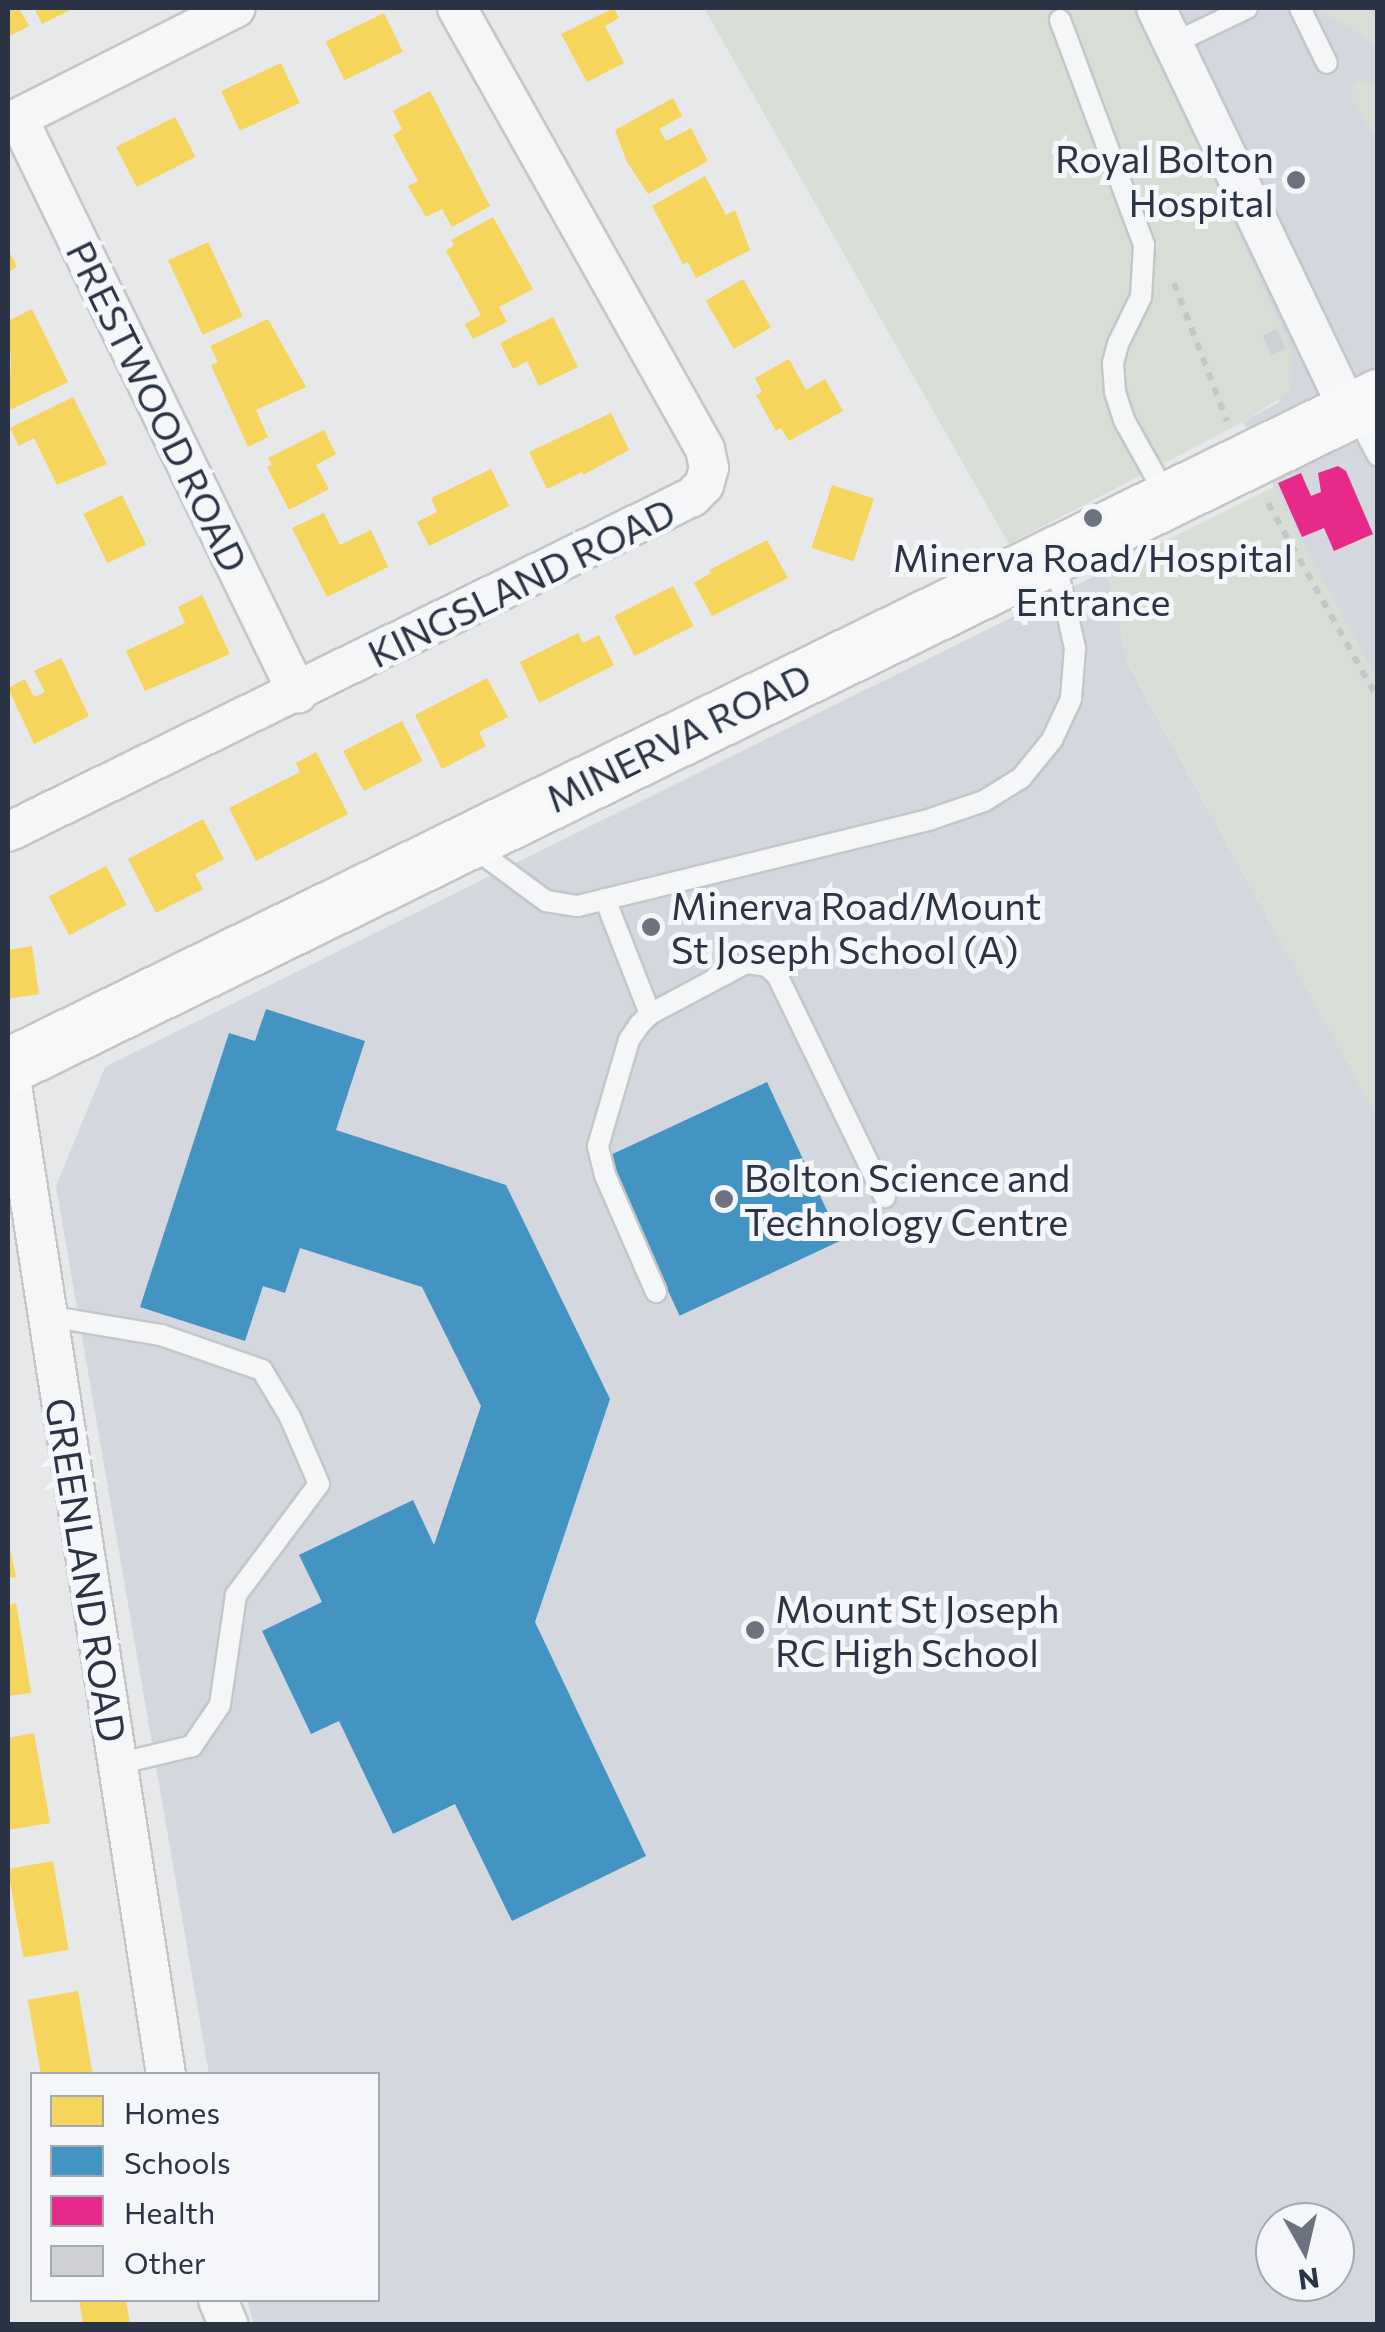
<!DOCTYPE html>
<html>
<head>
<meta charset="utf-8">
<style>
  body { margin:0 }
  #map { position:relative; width:1385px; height:2332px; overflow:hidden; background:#e6e8ea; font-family:Commissioner,sans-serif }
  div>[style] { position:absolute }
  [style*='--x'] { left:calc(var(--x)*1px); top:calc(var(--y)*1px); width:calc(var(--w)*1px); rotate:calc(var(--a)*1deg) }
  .built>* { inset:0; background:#d4d7dd }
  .green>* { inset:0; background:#d6ded6 }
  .homes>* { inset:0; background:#f6d55c; transform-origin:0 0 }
  .schools>* { inset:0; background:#4393c3; transform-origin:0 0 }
  .health>* { inset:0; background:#e7298a }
  .building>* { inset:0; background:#ced0d3; transform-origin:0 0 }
  .path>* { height:6px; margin-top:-3px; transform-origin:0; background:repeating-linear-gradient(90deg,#c5c6ca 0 8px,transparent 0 16px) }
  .roads { filter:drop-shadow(2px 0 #c4c6c8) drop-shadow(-2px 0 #c4c6c8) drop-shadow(0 2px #c4c6c8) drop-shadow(0 -2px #c4c6c8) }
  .lane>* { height:20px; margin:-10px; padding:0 10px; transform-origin:10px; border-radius:10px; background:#f5f6f7 }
  .street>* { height:38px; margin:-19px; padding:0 19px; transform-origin:19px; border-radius:19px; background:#f5f6f7 }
  .secondary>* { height:55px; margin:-27.5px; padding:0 27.5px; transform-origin:27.5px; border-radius:27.5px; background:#f8f8f8 }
  .dots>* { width:28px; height:28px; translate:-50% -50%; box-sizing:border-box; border:5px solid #f4f6f9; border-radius:50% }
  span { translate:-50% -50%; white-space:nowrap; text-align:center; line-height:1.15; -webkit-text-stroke:10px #f4f6f9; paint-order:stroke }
  .poi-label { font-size:38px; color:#2b3445 }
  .right { translate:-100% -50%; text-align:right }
  .left { translate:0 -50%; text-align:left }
  .street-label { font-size:38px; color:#2b3445 }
  .frame { position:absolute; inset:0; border:10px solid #2b3445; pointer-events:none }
  .legend { position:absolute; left:30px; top:2072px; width:350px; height:230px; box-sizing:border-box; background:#f4f6f9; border:2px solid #a4a8b1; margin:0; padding:12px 18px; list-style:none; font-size:30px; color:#2b3445 }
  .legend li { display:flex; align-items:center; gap:20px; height:50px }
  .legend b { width:50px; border:2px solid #a4a8b1 }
  .north { position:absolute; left:1255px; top:2202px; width:100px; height:100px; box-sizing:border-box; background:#f4f6f9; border:2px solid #a4a8b1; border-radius:50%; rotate:172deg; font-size:28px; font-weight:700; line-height:40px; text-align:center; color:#2b3445 }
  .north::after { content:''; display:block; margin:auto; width:35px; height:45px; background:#6c737f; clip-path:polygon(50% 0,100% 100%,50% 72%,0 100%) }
</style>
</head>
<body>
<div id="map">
  <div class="built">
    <div style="clip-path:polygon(1135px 8px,1377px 8px,1377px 680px,1301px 544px,1243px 422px,1279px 402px,1292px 352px)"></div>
    <div style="clip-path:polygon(evenodd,1107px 570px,1128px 664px,1377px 1116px,1377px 2324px,254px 2324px,247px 2300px,378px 2300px,378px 2074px,209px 2074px,56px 1186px,105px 1067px,1107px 570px,1275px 2222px,1335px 2222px,1335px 2282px,1275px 2282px,1275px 2222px)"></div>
  </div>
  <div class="green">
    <div style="clip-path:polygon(704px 8px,1135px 8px,1292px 352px,1291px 391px,1243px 422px,1009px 544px)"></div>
    <div style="clip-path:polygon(1315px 8px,1377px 8px,1377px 45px)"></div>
    <div style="clip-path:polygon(1358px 81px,1377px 83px,1377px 132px,1372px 134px,1352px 101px,1353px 86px)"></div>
    <div style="clip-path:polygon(1274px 487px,1377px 680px,1377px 1116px,1128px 663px,1107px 570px)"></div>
  </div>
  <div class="homes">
    <div style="clip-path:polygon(8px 8px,19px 8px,29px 26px,8px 37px)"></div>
    <div style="clip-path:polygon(34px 8px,74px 8px,42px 24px)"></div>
    <div style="clip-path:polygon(614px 8px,619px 18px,605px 26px,624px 63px,587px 82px,561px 34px)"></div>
    <div style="left:384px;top:13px;width:43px;height:65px;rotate:64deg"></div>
    <div style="left:281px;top:63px;width:44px;height:66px;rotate:65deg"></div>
    <div style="clip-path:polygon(430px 91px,490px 206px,452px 227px,442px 209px,426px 217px,408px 186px,418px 181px,393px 135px,402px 129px,393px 111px)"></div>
    <div style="clip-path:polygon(673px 98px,682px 116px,659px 129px,666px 141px,691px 128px,708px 161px,648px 194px,627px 162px,615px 130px)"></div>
    <div style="left:175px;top:117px;width:45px;height:66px;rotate:63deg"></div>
    <div style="clip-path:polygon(705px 176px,726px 215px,735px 210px,750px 250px,696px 278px,688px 262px,683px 264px,652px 206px)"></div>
    <div style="clip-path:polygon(493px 217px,533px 289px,499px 307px,507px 322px,473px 339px,465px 324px,481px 315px,446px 251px,454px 245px,451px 240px)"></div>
    <div style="left:208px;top:242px;width:82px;height:44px;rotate:65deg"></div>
    <div style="clip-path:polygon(8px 249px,17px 267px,8px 272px)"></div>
    <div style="left:743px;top:279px;width:56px;height:43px;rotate:60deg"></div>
    <div style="clip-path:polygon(32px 309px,68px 382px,8px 411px,11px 361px,8px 321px)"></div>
    <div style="clip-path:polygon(553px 317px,578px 367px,539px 386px,527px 361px,513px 369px,500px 343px)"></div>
    <div style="clip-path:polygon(268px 319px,306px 387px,256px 410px,268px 437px,248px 447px,211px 365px,218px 362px,210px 346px)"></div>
    <div style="clip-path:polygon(789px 359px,806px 390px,825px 379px,843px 411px,789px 441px,781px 428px,776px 431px,756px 395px,762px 392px,755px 378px)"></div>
    <div style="clip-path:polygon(73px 397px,107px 464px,57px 485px,34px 438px,19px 446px,10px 428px)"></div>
    <div style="clip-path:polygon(611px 413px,629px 450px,583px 475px,582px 472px,547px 489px,529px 452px)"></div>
    <div style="clip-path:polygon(324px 430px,336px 454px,316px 465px,329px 489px,289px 510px,267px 467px,272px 465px,268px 458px)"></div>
    <div style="clip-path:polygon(491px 469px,509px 506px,429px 546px,417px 522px,437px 512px,431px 498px)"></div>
    <div style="left:832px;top:485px;width:44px;height:66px;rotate:18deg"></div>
    <div style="left:122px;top:495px;width:55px;height:43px;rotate:64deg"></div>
    <div style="clip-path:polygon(324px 513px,340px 545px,371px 530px,388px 567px,327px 597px,292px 528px)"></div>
    <div style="clip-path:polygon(767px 540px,788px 578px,712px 616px,694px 583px,711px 573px,709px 570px)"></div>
    <div style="left:673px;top:586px;width:45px;height:66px;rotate:63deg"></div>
    <div style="clip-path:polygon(202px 595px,230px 654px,145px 691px,126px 651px,185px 623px,178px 607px)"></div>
    <div style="clip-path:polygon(578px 633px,583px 643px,599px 635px,614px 665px,539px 703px,520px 662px)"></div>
    <div style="clip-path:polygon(61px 658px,89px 716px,34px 744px,8px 688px,25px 679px,34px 697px,45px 692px,34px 671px)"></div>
    <div style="clip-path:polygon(487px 678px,508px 717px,479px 732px,486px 746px,442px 769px,415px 715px)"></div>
    <div style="left:402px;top:721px;width:45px;height:66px;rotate:63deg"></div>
    <div style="clip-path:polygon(316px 752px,348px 814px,256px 861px,229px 808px,300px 772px,296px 763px)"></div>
    <div style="clip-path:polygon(203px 819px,224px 859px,195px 874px,203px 889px,156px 913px,128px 859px)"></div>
    <div style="left:106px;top:866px;width:44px;height:65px;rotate:62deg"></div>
    <div style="clip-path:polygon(32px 946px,39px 994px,8px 999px,8px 950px)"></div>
    <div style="clip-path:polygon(8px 1539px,16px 1577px,8px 1578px)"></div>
    <div style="clip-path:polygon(16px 1603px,31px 1693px,8px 1696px,8px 1605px)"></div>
    <div style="clip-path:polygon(34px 1733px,50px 1823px,8px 1830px,8px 1738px)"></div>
    <div style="left:53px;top:1861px;width:90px;height:46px;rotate:80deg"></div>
    <div style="left:78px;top:1991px;width:84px;height:51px;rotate:80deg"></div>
    <div style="clip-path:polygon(79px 2300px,126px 2300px,130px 2324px,83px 2324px)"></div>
  </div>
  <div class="schools">
    <div style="clip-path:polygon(266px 1009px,365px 1041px,336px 1130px,506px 1185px,610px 1399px,535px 1622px,646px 1856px,512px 1921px,455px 1804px,393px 1834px,339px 1721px,311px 1734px,262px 1631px,322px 1602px,299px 1555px,413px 1500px,434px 1545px,481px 1406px,422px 1287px,300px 1248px,285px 1293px,263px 1286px,245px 1341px,140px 1307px,229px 1033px,255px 1041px)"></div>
    <div style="left:767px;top:1082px;width:175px;height:178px;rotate:65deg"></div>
  </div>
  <div class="health">
    <div style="clip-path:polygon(1338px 466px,1346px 471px,1373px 534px,1334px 551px,1324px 528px,1302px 537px,1278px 483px,1301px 473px,1311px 496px,1321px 492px,1318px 473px)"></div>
  </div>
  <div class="building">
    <div style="left:1277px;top:329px;width:21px;height:16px;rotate:65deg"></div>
  </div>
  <div class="path">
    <div style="--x:1174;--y:283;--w:148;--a:69"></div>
    <div style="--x:1268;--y:503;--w:225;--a:60.7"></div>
  </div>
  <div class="roads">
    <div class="lane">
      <div style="--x:1300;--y:8;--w:61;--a:63.9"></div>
      <div style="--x:1060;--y:20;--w:240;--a:69.5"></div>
      <div style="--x:1144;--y:245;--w:52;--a:93.3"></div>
      <div style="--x:1141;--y:297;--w:52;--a:116.1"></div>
      <div style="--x:1118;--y:344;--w:20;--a:105"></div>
      <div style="--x:1113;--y:363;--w:29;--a:86"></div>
      <div style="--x:1115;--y:392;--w:29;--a:72"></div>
      <div style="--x:1124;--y:420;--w:88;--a:60.8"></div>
      <div style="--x:1174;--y:43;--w:81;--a:-25.6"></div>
      <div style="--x:1353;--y:409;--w:53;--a:62"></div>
      <div style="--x:470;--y:845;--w:94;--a:36.4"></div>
      <div style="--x:546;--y:901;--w:32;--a:9"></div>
      <div style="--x:578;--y:906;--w:364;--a:-13.8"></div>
      <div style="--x:931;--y:819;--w:56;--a:-18.8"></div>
      <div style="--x:984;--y:801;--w:44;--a:-31.9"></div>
      <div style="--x:1021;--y:778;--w:49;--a:-50.8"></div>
      <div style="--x:1052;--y:740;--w:45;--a:-65.1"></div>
      <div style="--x:1071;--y:699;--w:51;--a:-85.5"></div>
      <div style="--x:1075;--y:648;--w:91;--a:-102.7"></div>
      <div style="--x:605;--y:899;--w:123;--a:68.6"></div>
      <div style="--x:656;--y:1292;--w:128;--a:-113.6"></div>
      <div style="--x:605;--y:1175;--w:30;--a:-104"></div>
      <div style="--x:598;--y:1146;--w:110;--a:-73.7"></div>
      <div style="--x:629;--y:1040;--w:18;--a:-56"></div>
      <div style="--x:639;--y:1025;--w:16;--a:-45"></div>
      <div style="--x:650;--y:1014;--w:109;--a:-28"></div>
      <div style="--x:746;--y:963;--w:21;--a:8"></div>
      <div style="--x:767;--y:966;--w:13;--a:42"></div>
      <div style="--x:777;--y:975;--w:247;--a:64.1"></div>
      <div style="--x:47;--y:1316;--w:116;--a:9.5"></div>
      <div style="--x:161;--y:1335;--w:107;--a:19.1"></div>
      <div style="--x:262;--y:1370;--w:55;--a:59.2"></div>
      <div style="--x:290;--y:1417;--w:73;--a:66.6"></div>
      <div style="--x:319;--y:1484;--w:139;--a:126.8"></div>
      <div style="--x:236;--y:1595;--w:111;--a:98.3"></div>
      <div style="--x:220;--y:1705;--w:50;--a:124.3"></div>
      <div style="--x:192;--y:1746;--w:77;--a:166.5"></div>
    </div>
    <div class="street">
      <div style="--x:1156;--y:8;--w:444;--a:64.4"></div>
      <div style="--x:18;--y:118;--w:640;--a:64.08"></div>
      <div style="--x:8;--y:123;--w:255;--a:-26.8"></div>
      <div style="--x:8;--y:832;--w:762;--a:-26.09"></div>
      <div style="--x:692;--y:497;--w:17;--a:-45"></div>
      <div style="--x:704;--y:485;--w:18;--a:-74"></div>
      <div style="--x:709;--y:468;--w:19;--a:-102"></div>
      <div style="--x:705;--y:449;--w:506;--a:-119.35"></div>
      <div style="--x:9;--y:1066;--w:1020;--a:81.15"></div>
      <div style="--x:218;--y:2300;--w:26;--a:67"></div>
    </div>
    <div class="secondary">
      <div style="--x:8;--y:1066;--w:1525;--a:-26.03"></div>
    </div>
  </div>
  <div class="dots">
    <div style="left:1296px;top:180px;background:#6c737f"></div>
    <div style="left:1093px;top:518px;background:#6c737f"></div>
    <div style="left:651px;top:927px;background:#6c737f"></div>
    <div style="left:724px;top:1199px;background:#6c737f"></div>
    <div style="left:755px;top:1630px;background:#6c737f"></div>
  </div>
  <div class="poi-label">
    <span class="right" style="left:1274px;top:180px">Royal Bolton<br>Hospital</span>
    <span style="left:1093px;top:579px">Minerva Road/Hospital<br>Entrance</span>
    <span class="left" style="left:671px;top:927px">Minerva Road/Mount<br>St Joseph School (A)</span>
    <span class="left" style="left:744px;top:1199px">Bolton Science and<br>Technology Centre</span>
    <span class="left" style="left:775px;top:1630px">Mount St Joseph<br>RC High School</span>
  </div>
  <div class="street-label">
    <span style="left:158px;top:406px;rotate:64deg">PRESTWOOD ROAD</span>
    <span style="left:521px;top:582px;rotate:-26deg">KINGSLAND ROAD</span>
    <span style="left:678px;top:737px;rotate:-26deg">MINERVA ROAD</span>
    <span style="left:87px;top:1570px;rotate:81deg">GREENLAND ROAD</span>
  </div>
  <div class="frame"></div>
  <ul class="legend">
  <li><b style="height:28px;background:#f6d55c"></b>Homes</li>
  <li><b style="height:28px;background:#4393c3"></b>Schools</li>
  <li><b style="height:28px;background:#e7298a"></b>Health</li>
  <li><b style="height:28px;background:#ced0d3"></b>Other</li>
  </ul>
  <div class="north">N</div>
</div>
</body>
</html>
